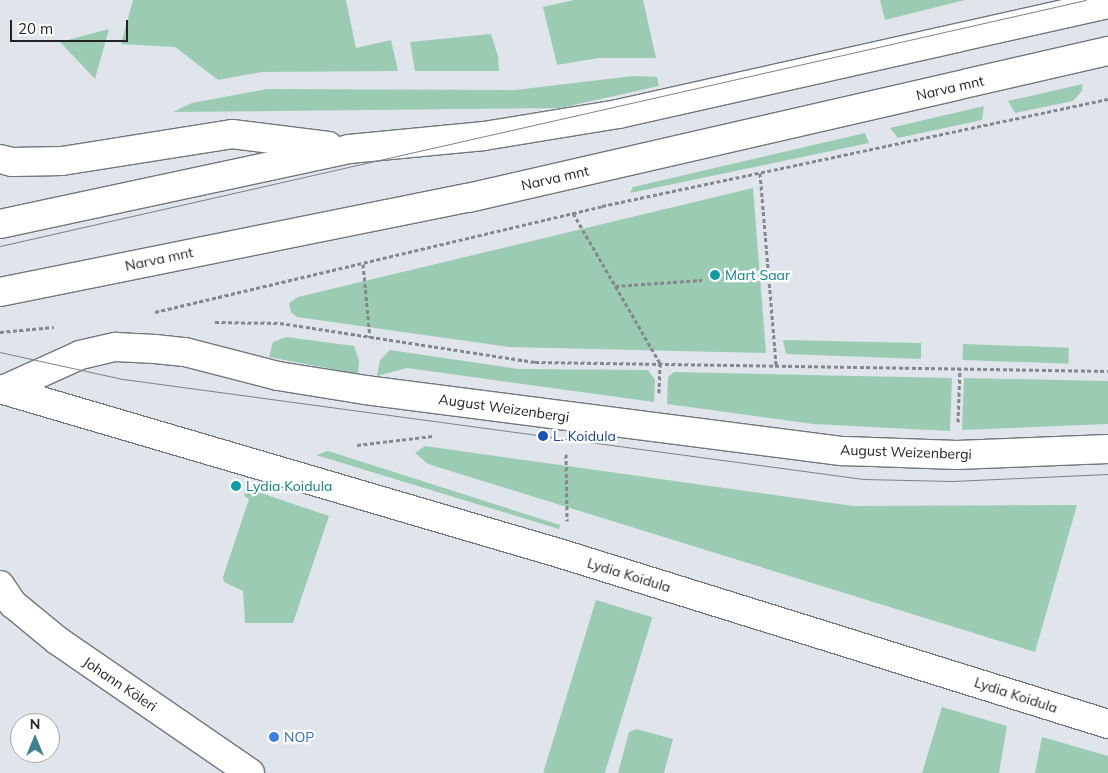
<!DOCTYPE html>
<html>
<head>
<meta charset="utf-8">
<style>
  body { margin:0 }
  #map { position:relative; width:1108px; height:773px; overflow:hidden; background:#dfe5eb; font-family:Mulish,sans-serif }
  div>[style] { position:absolute }
  [style*='--x'] { left:calc(var(--x)*1px); top:calc(var(--y)*1px); width:calc(var(--w)*1px); rotate:calc(var(--a)*1deg) }
  .green>* { inset:0; background:#9bccb3; transform-origin:0 0 }
  .path>* { height:3px; margin-top:-1.5px; transform-origin:0; background:repeating-linear-gradient(90deg,#84888c 0 4px,transparent 0 6.5px) }
  .roads { filter:drop-shadow(1px 0 #72777d) drop-shadow(-1px 0 #72777d) drop-shadow(0 1px #72777d) drop-shadow(0 -1px #72777d) }
  .street>* { height:28px; margin:-14px; padding:0 14px; transform-origin:14px; border-radius:14px; background:#fff }
  .secondary>* { height:28px; margin:-14px; padding:0 14px; transform-origin:14px; border-radius:14px; background:#fff }
  .tram>* { height:1px; margin:-0.5px; padding:0 0.5px; transform-origin:0.5px; border-radius:0.5px; background:#7e8286 }
  .dots>* { width:14px; height:14px; translate:-50% -50%; box-sizing:border-box; border:2px solid #fff; border-radius:50% }
  span { translate:-50% -50%; white-space:nowrap; text-align:center; line-height:1.15; -webkit-text-stroke:4.5px #fff; paint-order:stroke }
  .street-label { font-size:14px; color:#212325 }
  .culture-label { font-size:14px; color:#0d838f }
  .left { translate:0 -50%; text-align:left }
  .transit-label { font-size:14px; color:#164399 }
  .shop-label { font-size:14px; color:#366cbe }
  .north { position:absolute; left:10px; top:713px; width:50px; height:50px; box-sizing:border-box; background:#fff; border:1px solid #a6a7a8; border-radius:50%; rotate:0deg; font-size:14px; font-weight:700; line-height:20px; text-align:center; color:#212325 }
  .north::after { content:''; display:block; margin:auto; width:18px; height:22px; background:#3c828e; clip-path:polygon(50% 0,100% 100%,50% 72%,0 100%) }
  .scale { position:absolute; left:10px; top:20px; width:118px; height:22px; box-sizing:border-box; border:2px solid #212325; border-top:0; padding-left:6px; font-size:15px; line-height:18px; white-space:nowrap; color:#212325; -webkit-text-stroke:4px #fff; paint-order:stroke }
</style>
</head>
<body>
<div id="map">
  <div class="green">
    <div style="clip-path:polygon(133px 0,346px 0,356px 48px,391px 40px,398px 71px,262px 72px,218px 80px,175px 47px,121px 44px)"></div>
    <div style="clip-path:polygon(574px 0,643px 0,656px 58px,599px 58px,557px 65px,543px 7px)"></div>
    <div style="clip-path:polygon(880px 0,965px 0,885px 20px)"></div>
    <div style="clip-path:polygon(109px 29px,95px 79px,60px 42px)"></div>
    <div style="clip-path:polygon(491px 34px,498px 56px,499px 71px,415px 71px,410px 42px)"></div>
    <div style="clip-path:polygon(633px 76px,657px 77px,659px 86px,560px 108px,173px 112px,192px 103px,267px 89px,515px 90px)"></div>
    <div style="clip-path:polygon(1083px 84px,1082px 91px,1073px 101px,1015px 113px,1008px 101px)"></div>
    <div style="clip-path:polygon(984px 106px,982px 120px,898px 138px,890px 128px)"></div>
    <div style="clip-path:polygon(865px 133px,869px 143px,630px 193px,633px 187px)"></div>
    <div style="clip-path:polygon(753px 188px,766px 353px,509px 347px,297px 317px,291px 312px,289px 303px,298px 297px)"></div>
    <div style="clip-path:polygon(286px 337px,354px 346px,359px 361px,358px 374px,269px 357px,273px 342px)"></div>
    <div style="clip-path:polygon(783px 340px,921px 343px,921px 359px,786px 354px)"></div>
    <div style="left:963px;top:344px;width:106px;height:16px;rotate:2deg"></div>
    <div style="clip-path:polygon(390px 350px,519px 369px,648px 370px,655px 380px,654px 402px,407px 368px,377px 376px,380px 360px)"></div>
    <div style="clip-path:polygon(674px 372px,952px 378px,950px 431px,813px 424px,667px 404px,668px 377px)"></div>
    <div style="clip-path:polygon(964px 378px,1108px 381px,1108px 424px,962px 430px)"></div>
    <div style="clip-path:polygon(425px 446px,853px 506px,1077px 505px,1035px 652px,428px 464px,415px 453px)"></div>
    <div style="clip-path:polygon(328px 451px,560px 525px,559px 529px,316px 455px)"></div>
    <div style="clip-path:polygon(246px 488px,329px 516px,293px 623px,245px 623px,243px 591px,224px 582px,223px 577px,249px 499px,244px 496px)"></div>
    <div style="left:596px;top:600px;width:59px;height:180px;rotate:17deg"></div>
    <div style="clip-path:polygon(942px 707px,1007px 726px,999px 773px,922px 773px)"></div>
    <div style="clip-path:polygon(636px 729px,673px 739px,664px 773px,618px 773px,629px 732px)"></div>
    <div style="clip-path:polygon(1042px 737px,1108px 756px,1108px 773px,1035px 773px)"></div>
  </div>
  <div class="path">
    <div style="--x:760;--y:173;--w:193;--a:85.2"></div>
    <div style="--x:573;--y:213;--w:173;--a:59.9"></div>
    <div style="--x:660;--y:363;--w:30;--a:92"></div>
    <div style="--x:363;--y:264;--w:74;--a:84.6"></div>
    <div style="--x:615;--y:286;--w:87;--a:-3.9"></div>
    <div style="--x:155;--y:312;--w:459;--a:-13.3"></div>
    <div style="--x:602;--y:206;--w:517;--a:-11.94"></div>
    <div style="--x:215;--y:322;--w:65;--a:0.9"></div>
    <div style="--x:280;--y:323;--w:258;--a:8.7"></div>
    <div style="--x:535;--y:362;--w:573;--a:0.9"></div>
    <div style="--x:0;--y:332;--w:54;--a:-5.3"></div>
    <div style="--x:958;--y:422;--w:54;--a:-87.9"></div>
    <div style="--x:357;--y:445;--w:77;--a:-6.8"></div>
    <div style="--x:566;--y:454;--w:67;--a:89.1"></div>
  </div>
  <div class="roads">
    <div class="street">
      <div style="--x:0;--y:389;--w:586;--a:16.36"></div>
      <div style="--x:562;--y:554;--w:572;--a:17.29"></div>
      <div style="--x:5;--y:389;--w:82;--a:-24.4"></div>
      <div style="--x:80;--y:355;--w:37;--a:-13"></div>
      <div style="--x:116;--y:347;--w:39;--a:3"></div>
      <div style="--x:155;--y:349;--w:30;--a:6"></div>
      <div style="--x:185;--y:352;--w:96;--a:14.5"></div>
      <div style="--x:278;--y:376;--w:88;--a:9.1"></div>
      <div style="--x:365;--y:390;--w:482;--a:7.3"></div>
      <div style="--x:843;--y:451;--w:114;--a:2"></div>
      <div style="--x:957;--y:455;--w:151;--a:-2.3"></div>
      <div style="--x:0;--y:585;--w:23;--a:56"></div>
      <div style="--x:13;--y:604;--w:58;--a:39.4"></div>
      <div style="--x:58;--y:641;--w:233;--a:34.5"></div>
    </div>
    <div class="secondary">
      <div style="--x:0;--y:159;--w:12;--a:14"></div>
      <div style="--x:12;--y:162;--w:50;--a:-1.1"></div>
      <div style="--x:62;--y:161;--w:172;--a:-9"></div>
      <div style="--x:232;--y:134;--w:97;--a:7.1"></div>
      <div style="--x:0;--y:224;--w:357;--a:-12.1"></div>
      <div style="--x:349;--y:149;--w:136;--a:-5.5"></div>
      <div style="--x:484;--y:136;--w:136;--a:-9.3"></div>
      <div style="--x:618;--y:114;--w:502;--a:-12.65"></div>
      <div style="--x:0;--y:292;--w:477;--a:-11.4"></div>
      <div style="--x:468;--y:198;--w:657;--a:-12.94"></div>
    </div>
  </div>
  <div class="tram">
    <div style="--x:0;--y:246;--w:1113;--a:-12.77"></div>
    <div style="--x:0;--y:352;--w:126;--a:12.4"></div>
    <div style="--x:123;--y:379;--w:747;--a:7.7"></div>
    <div style="--x:863;--y:479;--w:89;--a:1.3"></div>
    <div style="--x:952;--y:481;--w:156;--a:-2.6"></div>
  </div>
  <div class="dots">
    <div style="left:715px;top:275px;background:#0f9aa8"></div>
    <div style="left:543px;top:436px;background:#1a4fb4"></div>
    <div style="left:236px;top:486px;background:#0f9aa8"></div>
    <div style="left:274px;top:737px;background:#3f7fe0"></div>
  </div>
  <div class="street-label">
    <span style="left:950px;top:88px;rotate:-13deg">Narva mnt</span>
    <span style="left:555px;top:178px;rotate:-13deg">Narva mnt</span>
    <span style="left:159px;top:259px;rotate:-12deg">Narva mnt</span>
    <span style="left:504px;top:408px;rotate:8deg">August Weizenbergi</span>
    <span style="left:906px;top:452px;rotate:2deg">August Weizenbergi</span>
    <span style="left:629px;top:575px;rotate:17deg">Lydia Koidula</span>
    <span style="left:120px;top:684px;rotate:34deg">Johann Köleri</span>
    <span style="left:1016px;top:695px;rotate:18deg">Lydia Koidula</span>
  </div>
  <div class="culture-label">
    <span class="left" style="left:725px;top:275px">Mart Saar</span>
    <span class="left" style="left:246px;top:486px">Lydia Koidula</span>
  </div>
  <div class="transit-label">
    <span class="left" style="left:553px;top:436px">L. Koidula</span>
  </div>
  <div class="shop-label">
    <span class="left" style="left:284px;top:737px">NOP</span>
  </div>
  <div class="north">N</div>
  <div class="scale">20 m</div>
</div>
</body>
</html>
